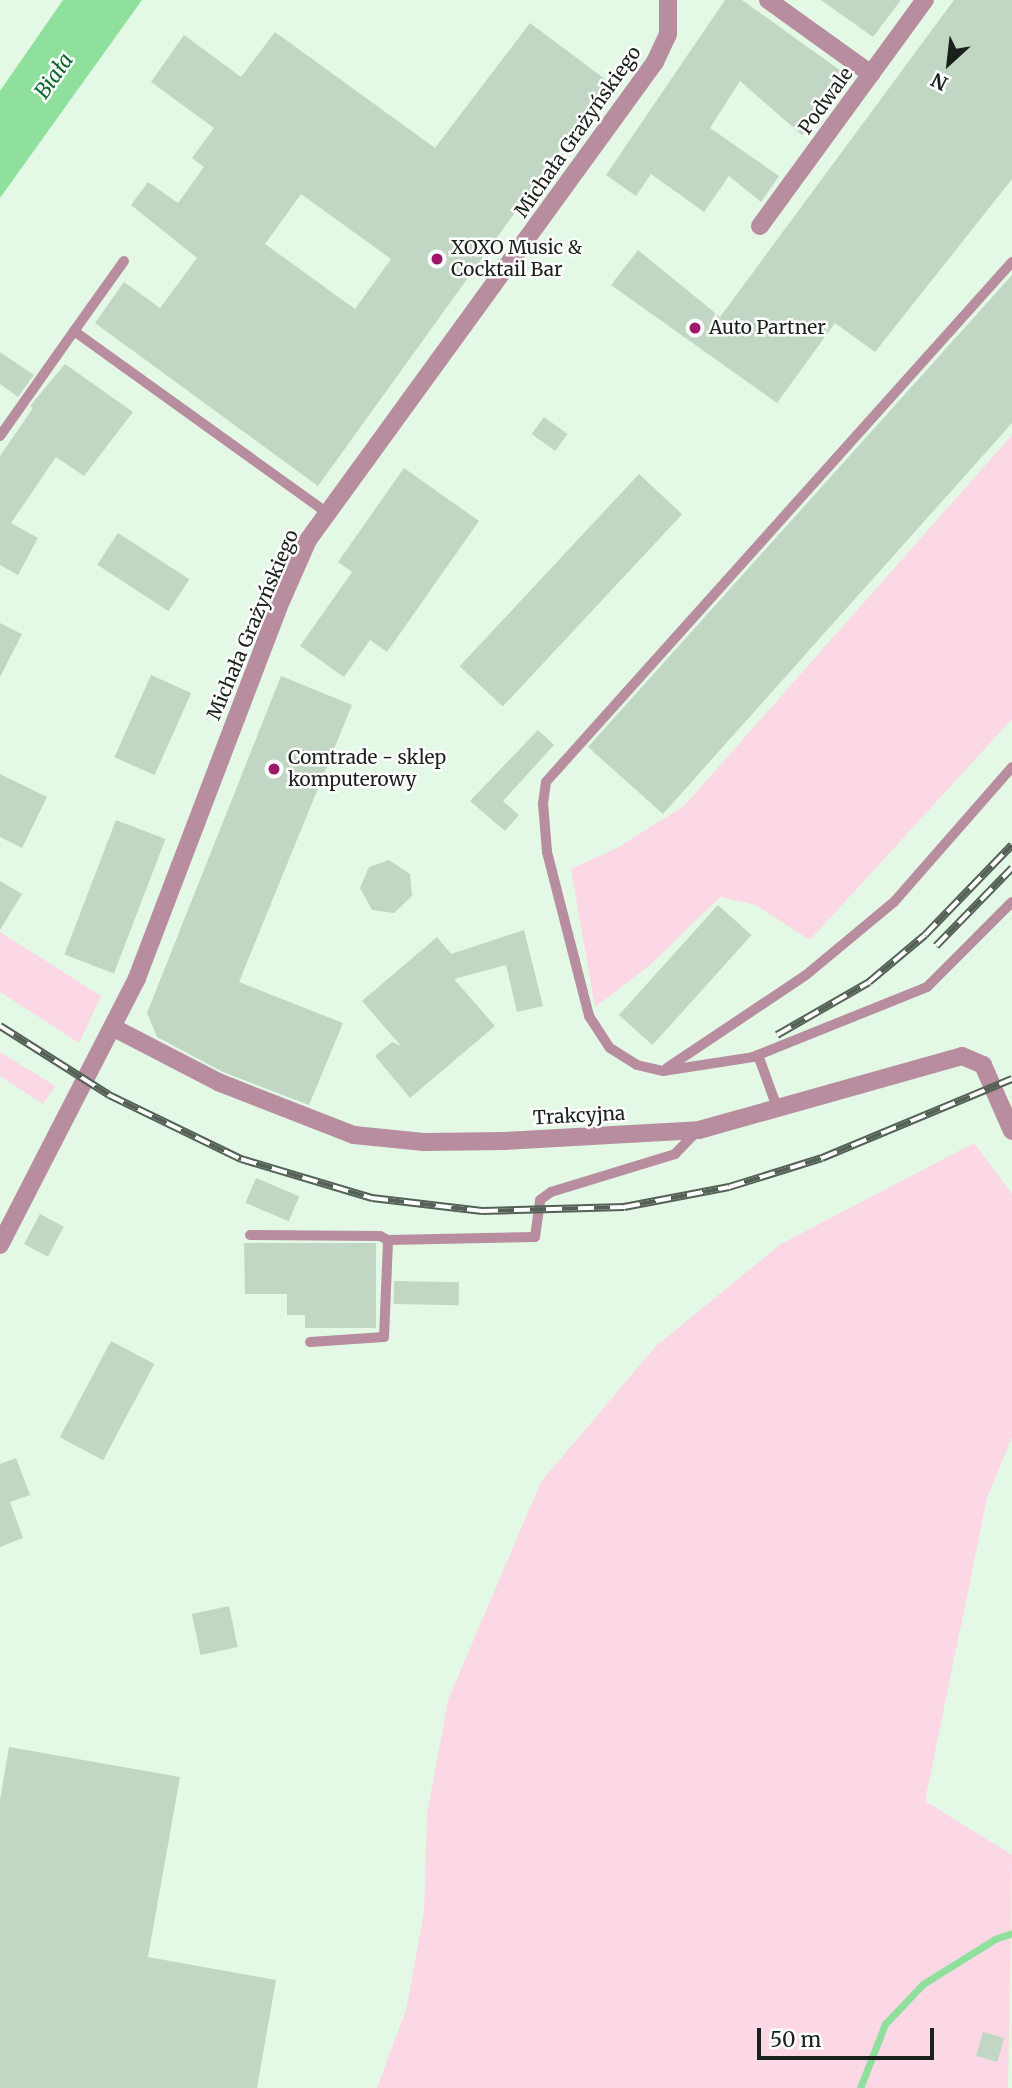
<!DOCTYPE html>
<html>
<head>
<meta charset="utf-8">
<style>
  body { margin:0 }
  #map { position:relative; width:1012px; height:2088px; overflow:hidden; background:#e3f9e5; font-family:Merriweather,serif }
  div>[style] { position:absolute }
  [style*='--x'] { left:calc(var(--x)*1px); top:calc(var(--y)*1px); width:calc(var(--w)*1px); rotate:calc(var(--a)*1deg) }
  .green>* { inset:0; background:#fcd7e6 }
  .water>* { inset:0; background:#8ee09c }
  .stream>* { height:7px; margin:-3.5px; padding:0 3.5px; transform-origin:3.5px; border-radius:3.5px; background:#8ee09c }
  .building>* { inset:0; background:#c1d7c4; transform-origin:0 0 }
  .service>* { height:10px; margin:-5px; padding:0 5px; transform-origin:5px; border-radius:5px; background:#b78d9f }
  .minor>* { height:18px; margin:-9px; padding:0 9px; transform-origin:9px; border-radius:9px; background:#b78d9f }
  .rail>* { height:8px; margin-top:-4px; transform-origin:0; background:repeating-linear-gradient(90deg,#fff 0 16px,#556157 0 32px); box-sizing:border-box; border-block:2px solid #556157 }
  .dots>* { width:19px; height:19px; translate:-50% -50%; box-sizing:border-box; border:4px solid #fff; border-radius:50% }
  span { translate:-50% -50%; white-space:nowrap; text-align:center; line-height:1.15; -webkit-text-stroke:5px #fff; paint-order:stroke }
  .street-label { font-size:19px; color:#19211a }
  .poi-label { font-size:19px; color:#19211a }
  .left { translate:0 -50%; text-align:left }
  .water-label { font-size:21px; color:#0c672b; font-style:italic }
  .north { position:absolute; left:914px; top:28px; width:70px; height:70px; -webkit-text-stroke:5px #fff; paint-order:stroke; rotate:207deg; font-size:19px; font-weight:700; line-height:28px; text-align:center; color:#19211a }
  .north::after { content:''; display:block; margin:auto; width:24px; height:32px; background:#19211a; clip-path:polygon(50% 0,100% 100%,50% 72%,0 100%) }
  .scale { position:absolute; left:757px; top:2028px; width:177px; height:32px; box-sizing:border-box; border:4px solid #19211a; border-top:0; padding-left:9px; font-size:21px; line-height:24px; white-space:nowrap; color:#19211a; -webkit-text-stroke:5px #fff; paint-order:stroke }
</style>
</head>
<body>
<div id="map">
  <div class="green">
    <div style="clip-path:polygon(1012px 435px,1012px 719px,810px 940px,756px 905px,720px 897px,650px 965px,595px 1007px,571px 869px,617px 848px,684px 806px)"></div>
    <div style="clip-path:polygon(0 932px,101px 996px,79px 1043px,0 992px)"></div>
    <div style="clip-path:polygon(0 1052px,55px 1086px,43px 1104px,0 1076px)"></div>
    <div style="clip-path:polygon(974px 1143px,1012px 1194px,1012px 1437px,987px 1498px,925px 1801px,1012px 1855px,1008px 2088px,377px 2088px,406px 2010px,424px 1913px,427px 1814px,448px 1700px,541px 1482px,656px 1346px,781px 1244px)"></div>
  </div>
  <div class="water">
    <div style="clip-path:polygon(63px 0,142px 0,0 198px,0 91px)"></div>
  </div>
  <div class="stream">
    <div style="--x:860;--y:2088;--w:69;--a:-68.7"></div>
    <div style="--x:885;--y:2024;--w:55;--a:-46.5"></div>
    <div style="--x:923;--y:1984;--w:85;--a:-32"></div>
    <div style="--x:995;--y:1939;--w:18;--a:-19"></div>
  </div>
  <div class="building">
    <div style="clip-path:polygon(725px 0,742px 0,841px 71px,842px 80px,802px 135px,740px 81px,710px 128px,779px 176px,761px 202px,729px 176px,704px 212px,651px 174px,636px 196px,606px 175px)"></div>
    <div style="clip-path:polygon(821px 0,901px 0,873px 37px)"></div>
    <div style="clip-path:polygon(954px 0,1012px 0,1012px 179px,875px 352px,835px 323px,777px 403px,611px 285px,638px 250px,720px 317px)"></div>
    <div style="clip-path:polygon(evenodd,530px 23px,609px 82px,318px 486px,95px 323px,124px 282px,160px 308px,197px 258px,131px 205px,148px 182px,178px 203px,204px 167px,192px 158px,214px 128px,151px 82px,184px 35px,241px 77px,275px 32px,435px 148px,530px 23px,301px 194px,391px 259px,355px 309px,265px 244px,301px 194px)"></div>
    <div style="clip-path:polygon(1012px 275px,1012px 423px,663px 814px,588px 747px)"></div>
    <div style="clip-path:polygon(0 352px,34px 375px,18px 397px,0 384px)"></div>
    <div style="clip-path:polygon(65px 364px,133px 412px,84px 476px,56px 457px,11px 523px,38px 538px,18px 575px,0 565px,0 456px,33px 408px,30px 406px)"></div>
    <div style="left:544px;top:417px;width:29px;height:21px;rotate:36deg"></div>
    <div style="clip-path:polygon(404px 468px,479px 521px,387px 652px,370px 640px,344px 677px,300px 646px,352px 572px,338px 562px)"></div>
    <div style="left:639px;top:474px;width:59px;height:263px;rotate:43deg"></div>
    <div style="left:118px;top:533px;width:85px;height:38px;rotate:33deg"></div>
    <div style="clip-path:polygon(0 623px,22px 634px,0 677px)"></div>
    <div style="left:151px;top:675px;width:44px;height:90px;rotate:24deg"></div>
    <div style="clip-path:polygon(281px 676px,352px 705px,239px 982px,343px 1023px,309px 1105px,223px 1072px,157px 1037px,147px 1013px)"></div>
    <div style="clip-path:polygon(538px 730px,554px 745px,503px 801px,519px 815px,505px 831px,470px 801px)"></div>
    <div style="clip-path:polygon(0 774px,47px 797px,22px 848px,0 837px)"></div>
    <div style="left:116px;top:820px;width:53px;height:144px;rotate:21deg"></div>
    <div style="clip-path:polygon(389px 860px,410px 874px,412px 896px,394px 913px,372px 910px,360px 888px,369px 867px)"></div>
    <div style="clip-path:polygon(0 881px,22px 894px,0 930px)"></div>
    <div style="left:718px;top:905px;width:45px;height:148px;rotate:42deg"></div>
    <div style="clip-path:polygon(524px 930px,543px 1006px,517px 1012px,506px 965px,454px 979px,495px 1026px,410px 1098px,375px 1056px,392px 1042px,401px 1046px,362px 1001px,437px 937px,451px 954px)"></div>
    <div style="left:256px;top:1178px;width:47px;height:27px;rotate:23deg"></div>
    <div style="left:40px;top:1214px;width:27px;height:34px;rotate:28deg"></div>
    <div style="clip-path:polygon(244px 1243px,376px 1243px,376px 1328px,305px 1328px,305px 1315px,287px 1315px,287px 1294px,245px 1294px)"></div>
    <div style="left:394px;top:1281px;width:65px;height:23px;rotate:1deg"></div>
    <div style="left:111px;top:1341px;width:49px;height:109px;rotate:28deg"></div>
    <div style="clip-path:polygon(16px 1458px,30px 1495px,10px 1502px,23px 1538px,0 1547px,0 1464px)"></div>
    <div style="left:229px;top:1606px;width:42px;height:38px;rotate:78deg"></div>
    <div style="clip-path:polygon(9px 1747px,180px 1777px,148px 1957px,276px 1980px,257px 2088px,0 2088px,0 1800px)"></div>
    <div style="left:983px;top:2032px;width:22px;height:25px;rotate:16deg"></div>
  </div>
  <div class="service">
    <div style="--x:124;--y:261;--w:86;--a:125.5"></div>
    <div style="--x:74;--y:331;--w:310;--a:35.7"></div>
    <div style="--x:1012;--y:262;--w:698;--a:131.87"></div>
    <div style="--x:546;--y:782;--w:21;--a:98"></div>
    <div style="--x:543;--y:803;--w:49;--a:85.3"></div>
    <div style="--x:547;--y:852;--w:169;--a:75.6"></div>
    <div style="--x:589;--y:1016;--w:38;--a:57"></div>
    <div style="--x:610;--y:1048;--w:32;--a:32"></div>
    <div style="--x:637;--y:1065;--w:27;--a:13"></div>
    <div style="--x:663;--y:1071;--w:91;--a:-8.8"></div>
    <div style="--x:753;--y:1057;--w:188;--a:-21.9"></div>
    <div style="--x:927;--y:987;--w:120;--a:-45"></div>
    <div style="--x:0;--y:436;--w:128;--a:-54.8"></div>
    <div style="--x:758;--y:1055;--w:59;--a:70"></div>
    <div style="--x:667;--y:1068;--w:167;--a:-33.8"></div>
    <div style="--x:806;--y:975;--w:114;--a:-39.7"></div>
    <div style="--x:894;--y:902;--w:179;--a:-48.8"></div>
    <div style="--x:250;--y:1235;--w:130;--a:0.4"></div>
    <div style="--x:380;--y:1236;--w:9;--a:27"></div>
    <div style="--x:388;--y:1240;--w:147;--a:-1.2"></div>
    <div style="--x:535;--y:1237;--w:37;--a:-82"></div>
    <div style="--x:540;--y:1200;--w:14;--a:-36"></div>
    <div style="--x:551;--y:1192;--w:130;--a:-17"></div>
    <div style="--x:675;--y:1154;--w:33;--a:-46"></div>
    <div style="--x:310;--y:1342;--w:74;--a:-3.9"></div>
    <div style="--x:384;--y:1337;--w:97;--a:-87.6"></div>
  </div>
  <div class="minor">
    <div style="--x:768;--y:0;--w:127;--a:35.7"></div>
    <div style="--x:760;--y:226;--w:280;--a:-53.9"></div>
    <div style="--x:114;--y:1028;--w:117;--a:27.4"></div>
    <div style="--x:218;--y:1082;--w:146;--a:21.3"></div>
    <div style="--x:354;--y:1135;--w:70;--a:5.7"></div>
    <div style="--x:424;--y:1142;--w:80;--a:-0.7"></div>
    <div style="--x:504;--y:1141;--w:195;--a:-3.2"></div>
    <div style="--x:699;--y:1130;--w:273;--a:-15.7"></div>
    <div style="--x:962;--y:1056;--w:23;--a:23"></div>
    <div style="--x:983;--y:1065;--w:72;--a:66.3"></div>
    <div style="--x:0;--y:1245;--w:300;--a:-62.8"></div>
    <div style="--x:137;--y:978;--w:396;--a:-69.1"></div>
    <div style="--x:278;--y:608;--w:74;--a:-66.2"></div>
    <div style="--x:308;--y:540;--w:591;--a:-54.02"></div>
    <div style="--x:655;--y:62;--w:31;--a:-65"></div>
    <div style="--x:668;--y:34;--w:34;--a:-90"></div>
  </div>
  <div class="rail">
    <div style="--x:936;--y:946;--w:109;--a:-45.7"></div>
    <div style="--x:0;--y:1026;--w:129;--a:32.3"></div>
    <div style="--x:109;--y:1095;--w:147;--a:25.9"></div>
    <div style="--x:241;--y:1159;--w:137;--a:16.6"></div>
    <div style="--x:372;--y:1198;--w:111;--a:6.7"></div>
    <div style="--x:482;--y:1211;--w:142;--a:-1.6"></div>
    <div style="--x:624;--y:1207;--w:107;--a:-10.8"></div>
    <div style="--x:729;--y:1187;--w:97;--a:-17.3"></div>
    <div style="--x:822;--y:1158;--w:206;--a:-22.6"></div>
    <div style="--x:777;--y:1035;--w:106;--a:-29.9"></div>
    <div style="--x:869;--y:982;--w:73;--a:-40"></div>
    <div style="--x:925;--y:935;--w:125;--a:-46"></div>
  </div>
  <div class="dots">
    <div style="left:437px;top:259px;background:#9f1968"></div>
    <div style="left:695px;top:328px;background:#9f1968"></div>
    <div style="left:274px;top:769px;background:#9f1968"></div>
  </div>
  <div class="street-label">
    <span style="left:826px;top:101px;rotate:-54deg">Podwale</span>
    <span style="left:578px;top:132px;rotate:-55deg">Michała Grażyńskiego</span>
    <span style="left:253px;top:625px;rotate:-67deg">Michała Grażyńskiego</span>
    <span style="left:579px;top:1116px;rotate:-3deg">Trakcyjna</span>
  </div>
  <div class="poi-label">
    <span class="left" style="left:451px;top:259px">XOXO Music &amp;<br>Cocktail Bar</span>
    <span class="left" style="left:709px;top:328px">Auto Partner</span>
    <span class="left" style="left:288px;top:769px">Comtrade - sklep<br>komputerowy</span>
  </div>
  <div class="water-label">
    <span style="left:54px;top:76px;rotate:-55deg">Biała</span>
  </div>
  <div class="north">N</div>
  <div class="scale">50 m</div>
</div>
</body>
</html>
